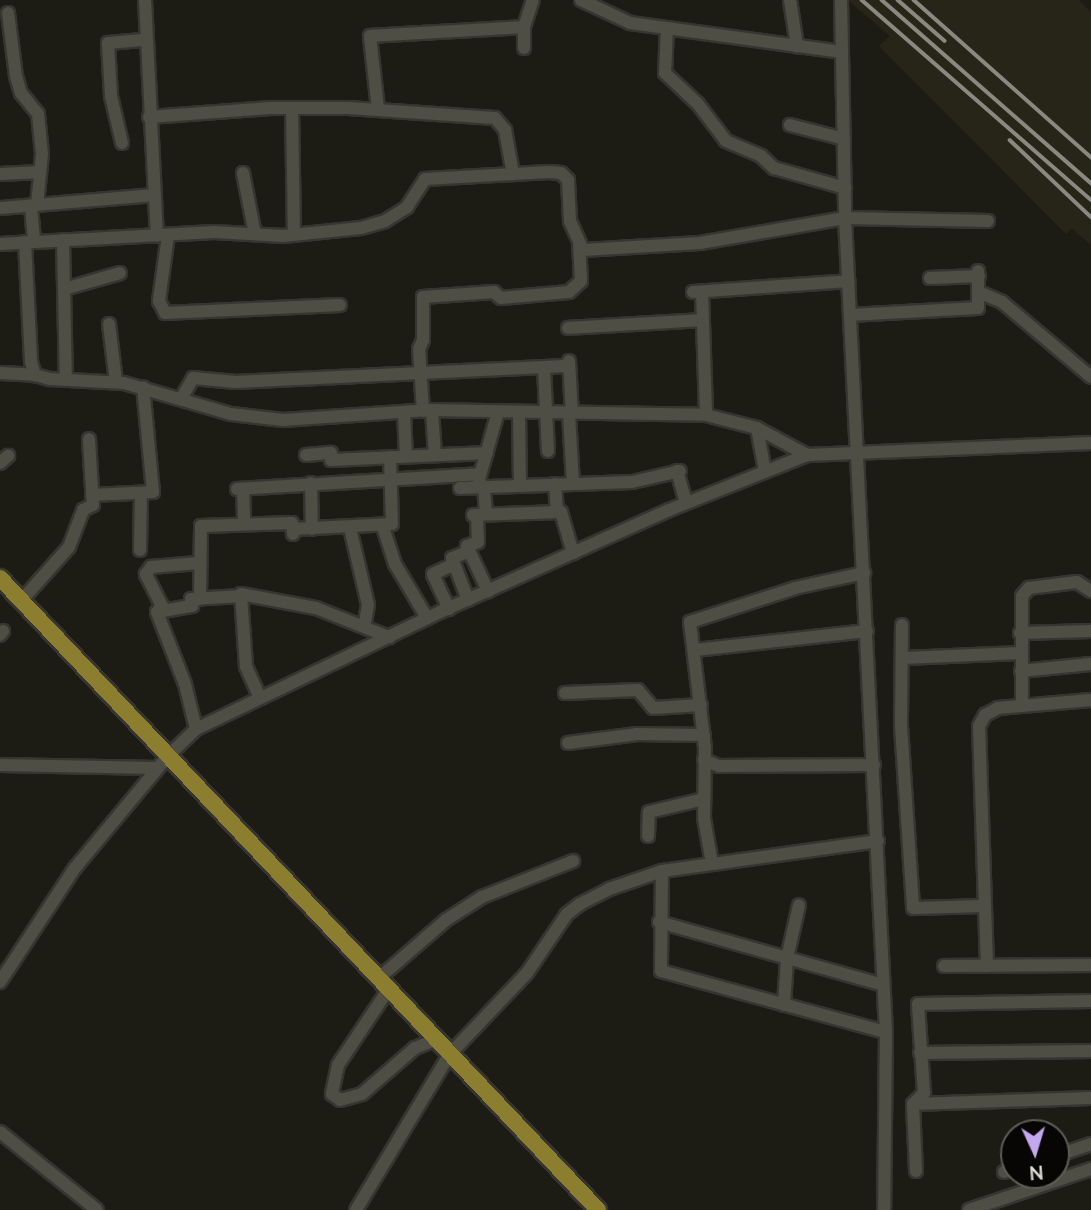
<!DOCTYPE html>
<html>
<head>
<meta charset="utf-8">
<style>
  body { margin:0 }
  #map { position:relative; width:1091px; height:1210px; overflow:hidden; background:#1d1c14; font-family:Mulish,sans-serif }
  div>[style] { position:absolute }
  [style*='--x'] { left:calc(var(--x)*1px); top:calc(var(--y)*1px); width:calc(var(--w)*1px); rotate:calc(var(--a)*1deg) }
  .built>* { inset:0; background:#272517 }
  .roads { filter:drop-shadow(2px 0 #363531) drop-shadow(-2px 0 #363531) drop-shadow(0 2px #363531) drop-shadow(0 -2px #363531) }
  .minor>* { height:12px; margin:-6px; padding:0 6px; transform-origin:6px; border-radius:6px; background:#4f4e45 }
  .major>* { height:16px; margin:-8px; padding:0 8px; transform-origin:8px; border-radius:8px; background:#8b7f2f }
  .rail>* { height:3.5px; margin:-1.75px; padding:0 1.75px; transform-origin:1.75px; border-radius:1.75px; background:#898881 }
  span { translate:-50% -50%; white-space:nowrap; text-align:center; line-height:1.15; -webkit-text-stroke:7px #070604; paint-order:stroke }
  .north { position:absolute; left:1000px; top:1119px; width:70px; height:70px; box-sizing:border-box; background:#070604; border:2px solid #5d5c58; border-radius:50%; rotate:176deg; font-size:19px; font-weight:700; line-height:28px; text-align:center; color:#dddcd7 }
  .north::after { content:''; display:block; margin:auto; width:24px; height:32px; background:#c5a7f1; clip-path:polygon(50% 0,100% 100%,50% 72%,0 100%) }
</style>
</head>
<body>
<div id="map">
  <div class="built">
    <div style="clip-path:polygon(848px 0,1079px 0,1091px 12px,1091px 245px,1072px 229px,1066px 234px,879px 46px,890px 36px)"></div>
  </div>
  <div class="roads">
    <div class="minor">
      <div style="--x:145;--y:0;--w:236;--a:87.1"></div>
      <div style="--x:581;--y:0;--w:54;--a:25.1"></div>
      <div style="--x:630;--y:23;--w:214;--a:7.8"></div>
      <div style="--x:790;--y:0;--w:47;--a:81.3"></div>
      <div style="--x:841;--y:0;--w:218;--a:88.9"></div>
      <div style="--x:845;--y:218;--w:815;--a:87.12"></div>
      <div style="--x:886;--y:1032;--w:178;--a:90.6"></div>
      <div style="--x:8;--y:13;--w:64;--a:82.8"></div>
      <div style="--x:16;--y:76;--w:18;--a:74"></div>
      <div style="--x:21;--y:93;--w:27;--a:51"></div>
      <div style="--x:38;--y:114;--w:40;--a:84.3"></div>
      <div style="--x:42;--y:154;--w:51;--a:95.6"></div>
      <div style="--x:667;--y:28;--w:45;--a:92.5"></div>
      <div style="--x:665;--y:73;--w:45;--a:43.2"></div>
      <div style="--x:698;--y:104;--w:46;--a:52.9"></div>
      <div style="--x:726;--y:141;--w:38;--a:23"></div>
      <div style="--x:761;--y:156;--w:18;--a:43"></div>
      <div style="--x:774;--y:168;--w:74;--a:15.7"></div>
      <div style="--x:524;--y:48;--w:21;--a:-90"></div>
      <div style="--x:524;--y:27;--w:28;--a:-72"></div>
      <div style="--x:292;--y:108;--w:127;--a:89.1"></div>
      <div style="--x:378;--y:109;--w:73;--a:-96.3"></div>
      <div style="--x:370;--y:36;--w:154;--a:-3.3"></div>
      <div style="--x:149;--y:117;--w:122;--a:-4.2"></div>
      <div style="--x:271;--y:108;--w:77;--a:0"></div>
      <div style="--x:348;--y:108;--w:147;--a:3.9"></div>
      <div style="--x:495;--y:118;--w:16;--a:50"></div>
      <div style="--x:505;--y:130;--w:45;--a:79.7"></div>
      <div style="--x:790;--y:125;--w:56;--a:14.5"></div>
      <div style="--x:122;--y:143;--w:48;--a:-103.2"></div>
      <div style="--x:111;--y:96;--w:53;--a:-93.2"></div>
      <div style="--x:108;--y:43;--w:37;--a:-5"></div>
      <div style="--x:243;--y:173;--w:62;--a:78.9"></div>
      <div style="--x:0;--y:174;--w:40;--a:-2.9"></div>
      <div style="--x:31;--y:206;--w:36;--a:85"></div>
      <div style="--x:0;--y:208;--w:155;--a:-4.8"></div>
      <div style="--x:168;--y:235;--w:67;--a:97.8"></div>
      <div style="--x:159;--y:301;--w:13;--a:63"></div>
      <div style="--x:165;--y:313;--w:175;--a:-2.6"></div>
      <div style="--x:63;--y:240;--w:140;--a:88.8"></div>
      <div style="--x:25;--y:242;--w:120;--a:87.1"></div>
      <div style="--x:31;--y:362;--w:14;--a:73"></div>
      <div style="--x:35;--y:375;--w:16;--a:15"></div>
      <div style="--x:50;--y:379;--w:74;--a:3.1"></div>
      <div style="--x:124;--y:383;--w:111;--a:16.2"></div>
      <div style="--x:231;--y:414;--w:52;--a:6.6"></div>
      <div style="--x:283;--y:420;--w:145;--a:-3.9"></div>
      <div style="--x:428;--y:410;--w:278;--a:1"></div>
      <div style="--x:706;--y:415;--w:53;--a:14.3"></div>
      <div style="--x:757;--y:428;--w:57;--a:28.4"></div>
      <div style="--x:0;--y:244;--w:214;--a:-3.2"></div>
      <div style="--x:214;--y:232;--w:69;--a:3.3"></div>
      <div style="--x:283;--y:236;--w:78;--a:-5.9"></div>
      <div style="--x:361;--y:228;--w:25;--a:-16"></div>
      <div style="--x:385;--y:221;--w:26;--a:-32"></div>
      <div style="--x:407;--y:207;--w:33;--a:-57"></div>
      <div style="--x:425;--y:179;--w:124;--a:-3.2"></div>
      <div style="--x:549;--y:172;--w:12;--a:5"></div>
      <div style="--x:561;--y:173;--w:10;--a:45"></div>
      <div style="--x:568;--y:180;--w:41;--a:87.2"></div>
      <div style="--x:570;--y:221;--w:32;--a:66"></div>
      <div style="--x:583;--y:250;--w:117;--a:-3.4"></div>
      <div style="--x:700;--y:243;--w:147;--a:-9.8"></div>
      <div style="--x:845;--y:218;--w:143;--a:1.2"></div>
      <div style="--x:930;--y:278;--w:49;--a:-2.3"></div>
      <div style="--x:64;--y:289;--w:58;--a:-15.9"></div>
      <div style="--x:693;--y:292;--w:156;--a:-4"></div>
      <div style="--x:702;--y:292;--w:123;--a:88.1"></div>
      <div style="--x:981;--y:293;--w:23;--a:23"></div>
      <div style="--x:1002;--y:302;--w:116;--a:40.1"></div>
      <div style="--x:850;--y:315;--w:128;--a:-3.1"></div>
      <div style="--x:978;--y:308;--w:37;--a:-90"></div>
      <div style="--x:109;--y:324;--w:58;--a:83.1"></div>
      <div style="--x:568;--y:328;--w:134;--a:-3.4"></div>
      <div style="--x:569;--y:361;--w:53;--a:86.8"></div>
      <div style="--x:544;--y:367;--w:84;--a:87.3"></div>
      <div style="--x:0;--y:373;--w:35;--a:3"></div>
      <div style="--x:181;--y:399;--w:24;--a:-60"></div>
      <div style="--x:193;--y:378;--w:43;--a:5.3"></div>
      <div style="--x:236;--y:382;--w:333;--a:-2.8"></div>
      <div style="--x:423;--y:411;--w:62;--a:-93.7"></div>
      <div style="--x:419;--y:349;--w:10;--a:-66"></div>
      <div style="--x:423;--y:340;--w:43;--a:-90"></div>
      <div style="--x:423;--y:297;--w:71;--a:-4"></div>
      <div style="--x:494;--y:292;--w:9;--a:41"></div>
      <div style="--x:501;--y:298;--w:68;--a:-5"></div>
      <div style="--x:569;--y:292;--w:16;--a:-43"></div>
      <div style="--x:581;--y:281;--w:36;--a:-93"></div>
      <div style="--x:432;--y:411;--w:44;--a:86.1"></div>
      <div style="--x:404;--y:412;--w:44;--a:87.4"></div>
      <div style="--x:519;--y:413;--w:72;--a:89.2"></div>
      <div style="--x:569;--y:414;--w:70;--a:86.7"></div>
      <div style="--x:757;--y:428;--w:44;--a:79.5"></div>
      <div style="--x:306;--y:455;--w:25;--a:-5"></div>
      <div style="--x:331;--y:453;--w:7;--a:90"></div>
      <div style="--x:331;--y:460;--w:156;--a:-2.6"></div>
      <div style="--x:0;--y:463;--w:11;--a:-41"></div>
      <div style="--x:677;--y:471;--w:33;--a:74"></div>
      <div style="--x:479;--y:479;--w:70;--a:-74.2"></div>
      <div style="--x:311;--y:483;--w:46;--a:88.8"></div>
      <div style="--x:555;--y:484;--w:28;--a:86"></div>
      <div style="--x:484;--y:486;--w:28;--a:86"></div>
      <div style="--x:460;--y:488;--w:172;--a:-2"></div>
      <div style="--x:632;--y:482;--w:49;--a:-12.9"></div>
      <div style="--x:237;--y:489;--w:242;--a:-3.5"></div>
      <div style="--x:243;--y:489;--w:35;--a:88"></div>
      <div style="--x:92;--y:495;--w:61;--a:-2.8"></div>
      <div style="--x:153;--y:492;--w:105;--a:-95.4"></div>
      <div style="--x:473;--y:515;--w:88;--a:-2"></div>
      <div style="--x:561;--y:512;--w:43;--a:73.7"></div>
      <div style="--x:477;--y:515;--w:27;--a:88"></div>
      <div style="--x:478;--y:542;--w:12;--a:160"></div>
      <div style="--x:467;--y:546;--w:50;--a:65"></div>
      <div style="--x:383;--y:527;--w:39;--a:72"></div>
      <div style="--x:395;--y:564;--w:63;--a:59.3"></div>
      <div style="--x:350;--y:528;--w:79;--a:76.8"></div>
      <div style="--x:368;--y:605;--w:22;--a:100"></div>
      <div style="--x:293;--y:529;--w:99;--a:-2.9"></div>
      <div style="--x:392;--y:524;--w:67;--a:-91.7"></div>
      <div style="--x:140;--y:550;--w:57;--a:-89"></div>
      <div style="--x:200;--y:599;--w:73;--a:-89.2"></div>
      <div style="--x:201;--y:526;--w:91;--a:-1.9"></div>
      <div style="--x:292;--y:523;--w:11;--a:85"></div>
      <div style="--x:468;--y:600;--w:45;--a:-110.9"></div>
      <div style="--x:452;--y:558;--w:19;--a:-21"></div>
      <div style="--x:21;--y:601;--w:72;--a:-48.4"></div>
      <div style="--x:69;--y:547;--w:40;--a:-69"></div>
      <div style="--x:83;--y:510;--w:11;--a:-27"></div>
      <div style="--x:93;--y:505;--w:66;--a:-93.5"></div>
      <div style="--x:449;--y:609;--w:38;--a:-115"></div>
      <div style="--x:433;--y:574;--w:23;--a:-25"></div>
      <div style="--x:157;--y:612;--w:36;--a:-10"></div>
      <div style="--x:192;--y:606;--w:7;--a:-98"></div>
      <div style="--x:191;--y:599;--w:50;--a:-3.4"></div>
      <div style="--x:902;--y:625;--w:101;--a:90.6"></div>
      <div style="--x:901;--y:726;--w:182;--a:86.2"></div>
      <div style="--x:913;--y:908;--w:72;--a:-1.6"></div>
      <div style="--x:1020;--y:633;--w:71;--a:-1.6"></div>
      <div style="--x:0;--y:635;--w:5;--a:-53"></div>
      <div style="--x:695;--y:650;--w:173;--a:-6.3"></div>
      <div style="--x:904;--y:658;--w:116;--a:-2.5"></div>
      <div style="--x:1021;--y:671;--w:70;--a:-5.7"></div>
      <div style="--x:565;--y:693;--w:73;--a:-2.4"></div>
      <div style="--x:638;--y:690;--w:23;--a:50"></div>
      <div style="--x:653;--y:708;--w:48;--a:-3.6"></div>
      <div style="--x:260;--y:698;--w:35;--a:-114"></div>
      <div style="--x:246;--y:666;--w:72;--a:-94"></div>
      <div style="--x:241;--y:594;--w:76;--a:10.6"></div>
      <div style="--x:316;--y:608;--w:79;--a:21.7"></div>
      <div style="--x:1022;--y:706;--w:110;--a:-90"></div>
      <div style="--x:1022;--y:596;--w:11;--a:-49"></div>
      <div style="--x:1029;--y:588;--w:48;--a:-7.1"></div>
      <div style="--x:1077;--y:582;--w:17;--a:33"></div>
      <div style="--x:196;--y:729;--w:46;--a:-103.7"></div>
      <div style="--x:185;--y:684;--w:77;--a:-111.3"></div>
      <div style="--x:157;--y:612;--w:8;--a:-50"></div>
      <div style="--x:162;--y:606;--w:36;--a:-117"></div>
      <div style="--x:146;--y:574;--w:9;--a:-54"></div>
      <div style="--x:151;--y:567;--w:47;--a:-4.9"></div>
      <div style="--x:568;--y:743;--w:70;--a:-7.4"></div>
      <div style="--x:637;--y:734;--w:67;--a:0.9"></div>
      <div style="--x:704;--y:760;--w:16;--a:22"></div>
      <div style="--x:719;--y:766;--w:155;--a:-0.4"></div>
      <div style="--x:0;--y:765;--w:157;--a:1.1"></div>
      <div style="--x:648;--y:836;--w:24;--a:-88"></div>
      <div style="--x:649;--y:812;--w:57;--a:-13.3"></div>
      <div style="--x:712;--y:864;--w:47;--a:-99.9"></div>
      <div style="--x:704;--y:818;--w:70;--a:-89.2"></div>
      <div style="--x:705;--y:748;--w:127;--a:-96.8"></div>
      <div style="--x:690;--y:622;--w:110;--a:-17.9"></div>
      <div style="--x:795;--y:588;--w:71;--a:-12.3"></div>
      <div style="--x:662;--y:871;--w:100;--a:90.6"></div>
      <div style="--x:661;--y:971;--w:233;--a:15.2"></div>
      <div style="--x:659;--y:922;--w:233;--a:15.7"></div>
      <div style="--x:944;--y:966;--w:147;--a:-0.4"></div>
      <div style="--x:987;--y:966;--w:240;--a:-91.9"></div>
      <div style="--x:979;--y:726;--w:13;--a:-61"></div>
      <div style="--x:985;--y:715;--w:15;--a:-28"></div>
      <div style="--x:998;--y:708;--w:93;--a:-4.9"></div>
      <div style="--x:378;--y:979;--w:90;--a:-40.9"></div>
      <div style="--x:446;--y:920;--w:43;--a:-32.6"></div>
      <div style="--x:482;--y:897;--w:98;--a:-21.6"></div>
      <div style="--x:0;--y:982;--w:136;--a:-56.7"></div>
      <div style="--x:75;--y:868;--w:144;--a:-50.3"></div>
      <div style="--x:167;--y:757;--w:40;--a:-44"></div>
      <div style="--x:196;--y:729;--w:273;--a:-25.6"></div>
      <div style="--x:442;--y:611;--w:248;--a:-24"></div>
      <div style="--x:669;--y:510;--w:149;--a:-21.7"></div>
      <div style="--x:807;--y:455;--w:284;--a:-2.4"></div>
      <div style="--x:388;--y:990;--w:90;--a:123.7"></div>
      <div style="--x:338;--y:1065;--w:30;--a:102"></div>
      <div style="--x:332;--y:1094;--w:10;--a:37"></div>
      <div style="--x:340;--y:1100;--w:23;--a:-15"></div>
      <div style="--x:362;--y:1094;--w:70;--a:-41"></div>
      <div style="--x:415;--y:1048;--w:22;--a:-22"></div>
      <div style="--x:784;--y:1005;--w:47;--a:-86.3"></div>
      <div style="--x:787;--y:958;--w:54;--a:-77.2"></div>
      <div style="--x:920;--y:1053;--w:171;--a:-0.7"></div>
      <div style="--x:913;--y:1104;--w:178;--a:-1.9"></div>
      <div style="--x:0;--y:1132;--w:124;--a:38.8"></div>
      <div style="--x:1056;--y:1156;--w:37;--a:-19"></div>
      <div style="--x:916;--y:1171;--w:67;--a:-92.6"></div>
      <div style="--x:913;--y:1104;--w:16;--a:-45"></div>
      <div style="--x:924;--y:1093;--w:89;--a:-93.9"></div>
      <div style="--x:918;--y:1004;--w:173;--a:-1"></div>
      <div style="--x:1004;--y:1172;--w:10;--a:-17"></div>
      <div style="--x:356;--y:1210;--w:181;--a:-59"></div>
      <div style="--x:449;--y:1055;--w:113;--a:-46.4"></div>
      <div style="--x:527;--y:973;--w:71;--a:-55.9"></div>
      <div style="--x:567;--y:914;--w:16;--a:-38"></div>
      <div style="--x:580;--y:904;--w:33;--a:-27"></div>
      <div style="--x:609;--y:889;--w:56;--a:-18.8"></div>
      <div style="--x:662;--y:871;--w:218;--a:-7.9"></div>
      <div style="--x:969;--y:1210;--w:129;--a:-18.6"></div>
    </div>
    <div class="major">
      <div style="--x:0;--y:578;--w:870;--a:46.58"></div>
    </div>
  </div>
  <div class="rail">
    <div style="--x:862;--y:0;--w:304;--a:41.1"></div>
    <div style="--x:882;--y:0;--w:278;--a:41.2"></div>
    <div style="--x:898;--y:0;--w:62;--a:41.1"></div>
    <div style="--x:914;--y:0;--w:237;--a:41.6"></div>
    <div style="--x:1010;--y:140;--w:112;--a:43.5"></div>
  </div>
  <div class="north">N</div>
</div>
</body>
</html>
